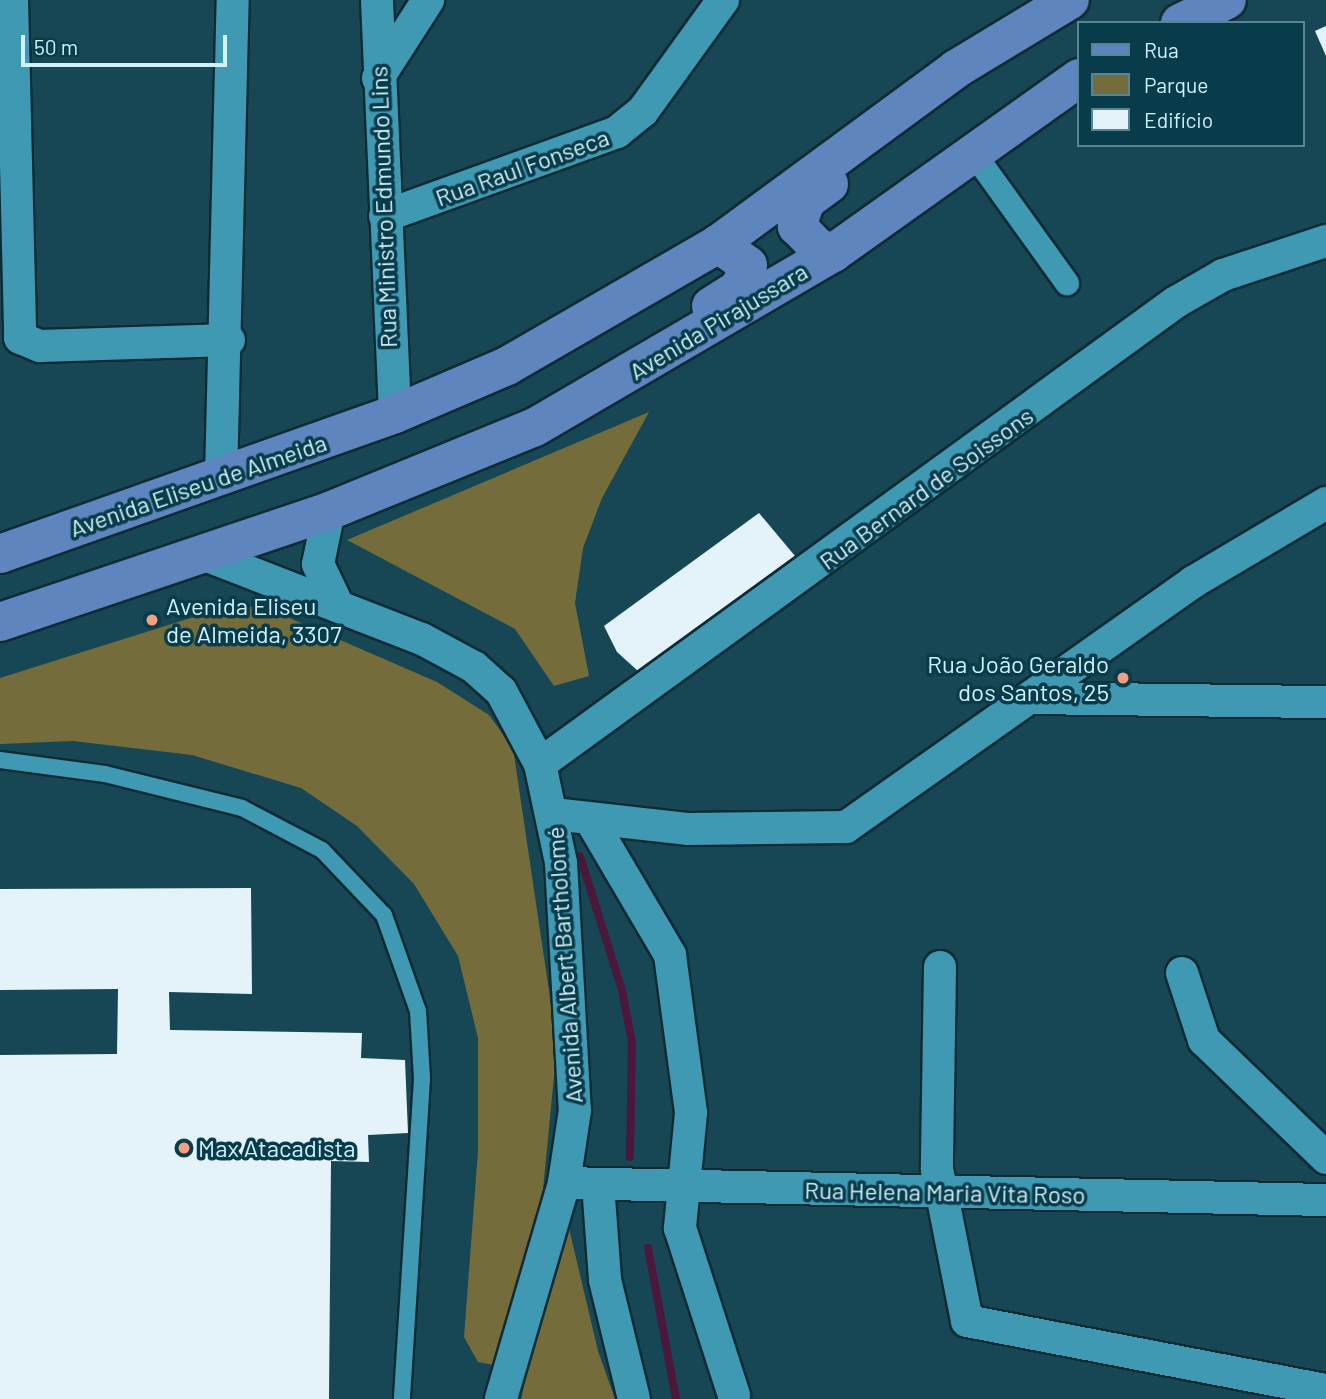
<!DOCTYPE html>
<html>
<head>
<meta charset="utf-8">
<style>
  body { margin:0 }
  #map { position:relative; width:1326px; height:1399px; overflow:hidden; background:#174755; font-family:Barlow,sans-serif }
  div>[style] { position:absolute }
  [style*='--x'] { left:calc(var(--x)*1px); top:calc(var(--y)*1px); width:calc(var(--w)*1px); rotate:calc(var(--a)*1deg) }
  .green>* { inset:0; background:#746c3a }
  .stream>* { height:8px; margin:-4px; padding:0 4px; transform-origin:4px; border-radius:4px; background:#4b183c }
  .building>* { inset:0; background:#e4f3f9 }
  .roads { filter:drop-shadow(2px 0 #0f2b34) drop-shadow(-2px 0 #0f2b34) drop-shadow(0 2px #0f2b34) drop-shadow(0 -2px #0f2b34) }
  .service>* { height:16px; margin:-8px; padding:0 8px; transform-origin:8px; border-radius:8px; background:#3f99b3 }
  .pedestrian>* { height:24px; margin:-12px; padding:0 12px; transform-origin:12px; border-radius:12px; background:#3f99b3 }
  .minor>* { height:32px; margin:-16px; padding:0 16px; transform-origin:16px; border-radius:16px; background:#3f99b3 }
  .primary>* { height:38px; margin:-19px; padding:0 19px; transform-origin:19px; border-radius:19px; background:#5f85be }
  .dots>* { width:19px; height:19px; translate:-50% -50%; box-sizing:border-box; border:4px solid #093c4a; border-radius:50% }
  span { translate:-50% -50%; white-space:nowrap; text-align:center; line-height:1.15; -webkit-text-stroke:7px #093c4a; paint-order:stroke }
  .street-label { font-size:24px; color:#d1f1fc }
  .poi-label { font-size:24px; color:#d1f1fc }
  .left { translate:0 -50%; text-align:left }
  .right { translate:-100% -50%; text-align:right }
  .legend { position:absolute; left:1077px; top:21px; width:228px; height:126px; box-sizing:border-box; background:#093c4a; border:2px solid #598491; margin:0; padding:9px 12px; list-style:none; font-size:21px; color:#d1f1fc }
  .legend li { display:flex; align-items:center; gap:14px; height:35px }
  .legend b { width:35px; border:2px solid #598491 }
  .scale { position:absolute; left:21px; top:35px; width:206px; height:32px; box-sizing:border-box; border:4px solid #d1f1fc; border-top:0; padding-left:9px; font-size:21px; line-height:24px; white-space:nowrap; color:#d1f1fc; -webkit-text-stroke:5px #093c4a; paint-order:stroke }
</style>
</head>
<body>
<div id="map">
  <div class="green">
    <div style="clip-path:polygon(649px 412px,602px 498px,583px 548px,575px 603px,589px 676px,554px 686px,515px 629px,347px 540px)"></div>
    <div style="clip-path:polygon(235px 604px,271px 610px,437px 682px,489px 715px,513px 748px,557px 1045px,541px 1210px,511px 1337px,494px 1365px,478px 1362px,464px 1337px,478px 1151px,478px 1038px,458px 956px,414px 884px,357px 826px,301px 788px,192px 755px,73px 741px,0 744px,0 678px)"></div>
    <div style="clip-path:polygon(564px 1207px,598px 1351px,615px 1399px,521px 1399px)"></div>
  </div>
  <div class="stream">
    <div style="--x:580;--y:856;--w:140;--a:72.6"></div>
    <div style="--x:622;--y:990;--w:54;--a:79.3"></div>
    <div style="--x:632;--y:1043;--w:114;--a:91"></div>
    <div style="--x:648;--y:1248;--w:154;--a:79.5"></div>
  </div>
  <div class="building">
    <div style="clip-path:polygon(1326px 26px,1326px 56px,1315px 31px)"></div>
    <div style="clip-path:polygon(759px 513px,795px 556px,638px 671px,617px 652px,604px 626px)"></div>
    <div style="clip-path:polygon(251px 888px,252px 994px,169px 992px,170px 1030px,362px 1033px,361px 1058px,405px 1060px,408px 1133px,368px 1135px,369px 1162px,331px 1161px,329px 1399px,0 1399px,0 1055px,117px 1054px,118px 989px,0 990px,0 889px)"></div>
  </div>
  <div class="roads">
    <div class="service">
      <div style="--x:0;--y:760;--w:106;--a:7.6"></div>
      <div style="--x:105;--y:774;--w:141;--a:13.9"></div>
      <div style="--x:242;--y:808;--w:90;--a:27.7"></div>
      <div style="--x:322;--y:850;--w:90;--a:46.4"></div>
      <div style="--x:384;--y:915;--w:102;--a:70.5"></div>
      <div style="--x:418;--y:1011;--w:68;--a:86.6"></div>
      <div style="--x:422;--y:1079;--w:321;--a:93.6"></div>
    </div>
    <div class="pedestrian">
      <div style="--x:972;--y:151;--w:163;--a:54.3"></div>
    </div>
    <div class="minor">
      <div style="--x:12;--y:0;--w:338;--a:88.6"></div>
      <div style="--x:20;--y:338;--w:22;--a:22"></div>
      <div style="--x:40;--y:346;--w:189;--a:-1.8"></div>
      <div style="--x:377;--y:0;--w:414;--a:87.5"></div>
      <div style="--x:378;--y:78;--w:93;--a:-57.3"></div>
      <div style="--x:385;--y:216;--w:247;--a:-19.9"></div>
      <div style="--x:617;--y:132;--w:33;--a:-39"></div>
      <div style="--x:643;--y:111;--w:137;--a:-54.2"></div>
      <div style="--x:221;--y:478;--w:478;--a:-88.6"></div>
      <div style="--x:329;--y:511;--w:54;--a:101.7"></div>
      <div style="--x:318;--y:564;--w:47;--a:64.5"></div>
      <div style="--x:200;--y:553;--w:238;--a:21.2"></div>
      <div style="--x:422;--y:639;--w:59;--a:28.3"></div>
      <div style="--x:474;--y:667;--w:36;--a:42"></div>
      <div style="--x:501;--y:691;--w:83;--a:61.9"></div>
      <div style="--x:540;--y:764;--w:101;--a:78"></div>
      <div style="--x:561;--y:863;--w:247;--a:86.8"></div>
      <div style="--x:575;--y:1110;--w:74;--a:98.6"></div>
      <div style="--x:564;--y:1183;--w:225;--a:106.3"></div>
      <div style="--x:1030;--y:698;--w:296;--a:0.8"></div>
      <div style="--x:540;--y:764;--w:786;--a:-36"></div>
      <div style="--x:1176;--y:302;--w:54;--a:-29.9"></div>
      <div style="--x:1223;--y:275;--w:108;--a:-18.3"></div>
      <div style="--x:553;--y:814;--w:137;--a:6.3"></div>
      <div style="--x:689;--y:829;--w:157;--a:-0.7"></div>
      <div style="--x:846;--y:827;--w:425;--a:-35.2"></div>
      <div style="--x:1193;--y:582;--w:155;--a:-30.7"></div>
      <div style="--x:590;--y:819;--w:158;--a:59.5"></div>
      <div style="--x:670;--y:955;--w:159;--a:82.4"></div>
      <div style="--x:691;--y:1113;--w:116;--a:95.5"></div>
      <div style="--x:680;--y:1228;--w:176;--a:72.1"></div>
      <div style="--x:940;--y:967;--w:202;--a:90.9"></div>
      <div style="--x:937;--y:1169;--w:155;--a:78.8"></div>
      <div style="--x:967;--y:1321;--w:366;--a:10.9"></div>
      <div style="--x:1182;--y:973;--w:71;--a:71.8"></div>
      <div style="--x:1204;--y:1040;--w:170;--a:44"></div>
      <div style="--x:564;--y:1183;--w:762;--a:1.28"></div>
      <div style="--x:598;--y:1184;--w:96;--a:85.8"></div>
      <div style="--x:605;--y:1280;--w:122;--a:76.3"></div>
    </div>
    <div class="primary">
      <div style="--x:1180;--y:23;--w:52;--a:-26.1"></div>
      <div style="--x:829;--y:184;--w:29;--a:144"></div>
      <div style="--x:806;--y:201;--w:27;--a:110"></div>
      <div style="--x:797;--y:226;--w:29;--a:46"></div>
      <div style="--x:817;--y:247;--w:17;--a:21"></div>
      <div style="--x:711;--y:306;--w:34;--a:-32"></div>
      <div style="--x:740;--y:288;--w:24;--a:-71"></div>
      <div style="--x:748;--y:265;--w:37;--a:-145"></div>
      <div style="--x:0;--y:554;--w:419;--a:-19.5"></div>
      <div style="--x:395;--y:414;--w:122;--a:-23.2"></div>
      <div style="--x:507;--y:366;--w:244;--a:-30"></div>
      <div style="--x:718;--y:244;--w:295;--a:-36.3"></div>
      <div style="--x:956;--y:69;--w:133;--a:-31.2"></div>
      <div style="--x:0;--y:622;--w:347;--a:-18.6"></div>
      <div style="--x:329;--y:511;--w:222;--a:-22.2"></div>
      <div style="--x:535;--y:427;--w:345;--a:-30.3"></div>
      <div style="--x:833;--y:253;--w:302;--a:-35.4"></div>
    </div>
  </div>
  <div class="dots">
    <div style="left:152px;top:620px;background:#f3a082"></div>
    <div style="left:1123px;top:678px;background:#f3a082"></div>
    <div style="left:184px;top:1148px;background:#f3a082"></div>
  </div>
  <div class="street-label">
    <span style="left:522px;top:167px;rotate:-20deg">Rua Raul Fonseca</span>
    <span style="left:383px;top:207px;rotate:-92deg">Rua Ministro Edmundo Lins</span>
    <span style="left:718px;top:321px;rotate:-31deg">Avenida Pirajussara</span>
    <span style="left:198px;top:485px;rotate:-19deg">Avenida Eliseu de Almeida</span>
    <span style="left:926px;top:488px;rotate:-36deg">Rua Bernard de Soissons</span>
    <span style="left:564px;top:965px;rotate:-94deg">Avenida Albert Bartholomé</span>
    <span style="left:945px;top:1192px;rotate:1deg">Rua Helena Maria Vita Roso</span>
  </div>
  <div class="poi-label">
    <span class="left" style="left:166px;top:620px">Avenida Eliseu<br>de Almeida, 3307</span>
    <span class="right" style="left:1109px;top:678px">Rua João Geraldo<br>dos Santos, 25</span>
    <span class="left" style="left:198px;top:1148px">Max Atacadista</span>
  </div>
  <ul class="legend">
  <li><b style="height:9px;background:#5f85be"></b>Rua</li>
  <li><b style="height:19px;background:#746c3a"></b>Parque</li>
  <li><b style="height:19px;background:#e4f3f9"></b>Edifício</li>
  </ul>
  <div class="scale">50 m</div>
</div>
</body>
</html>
